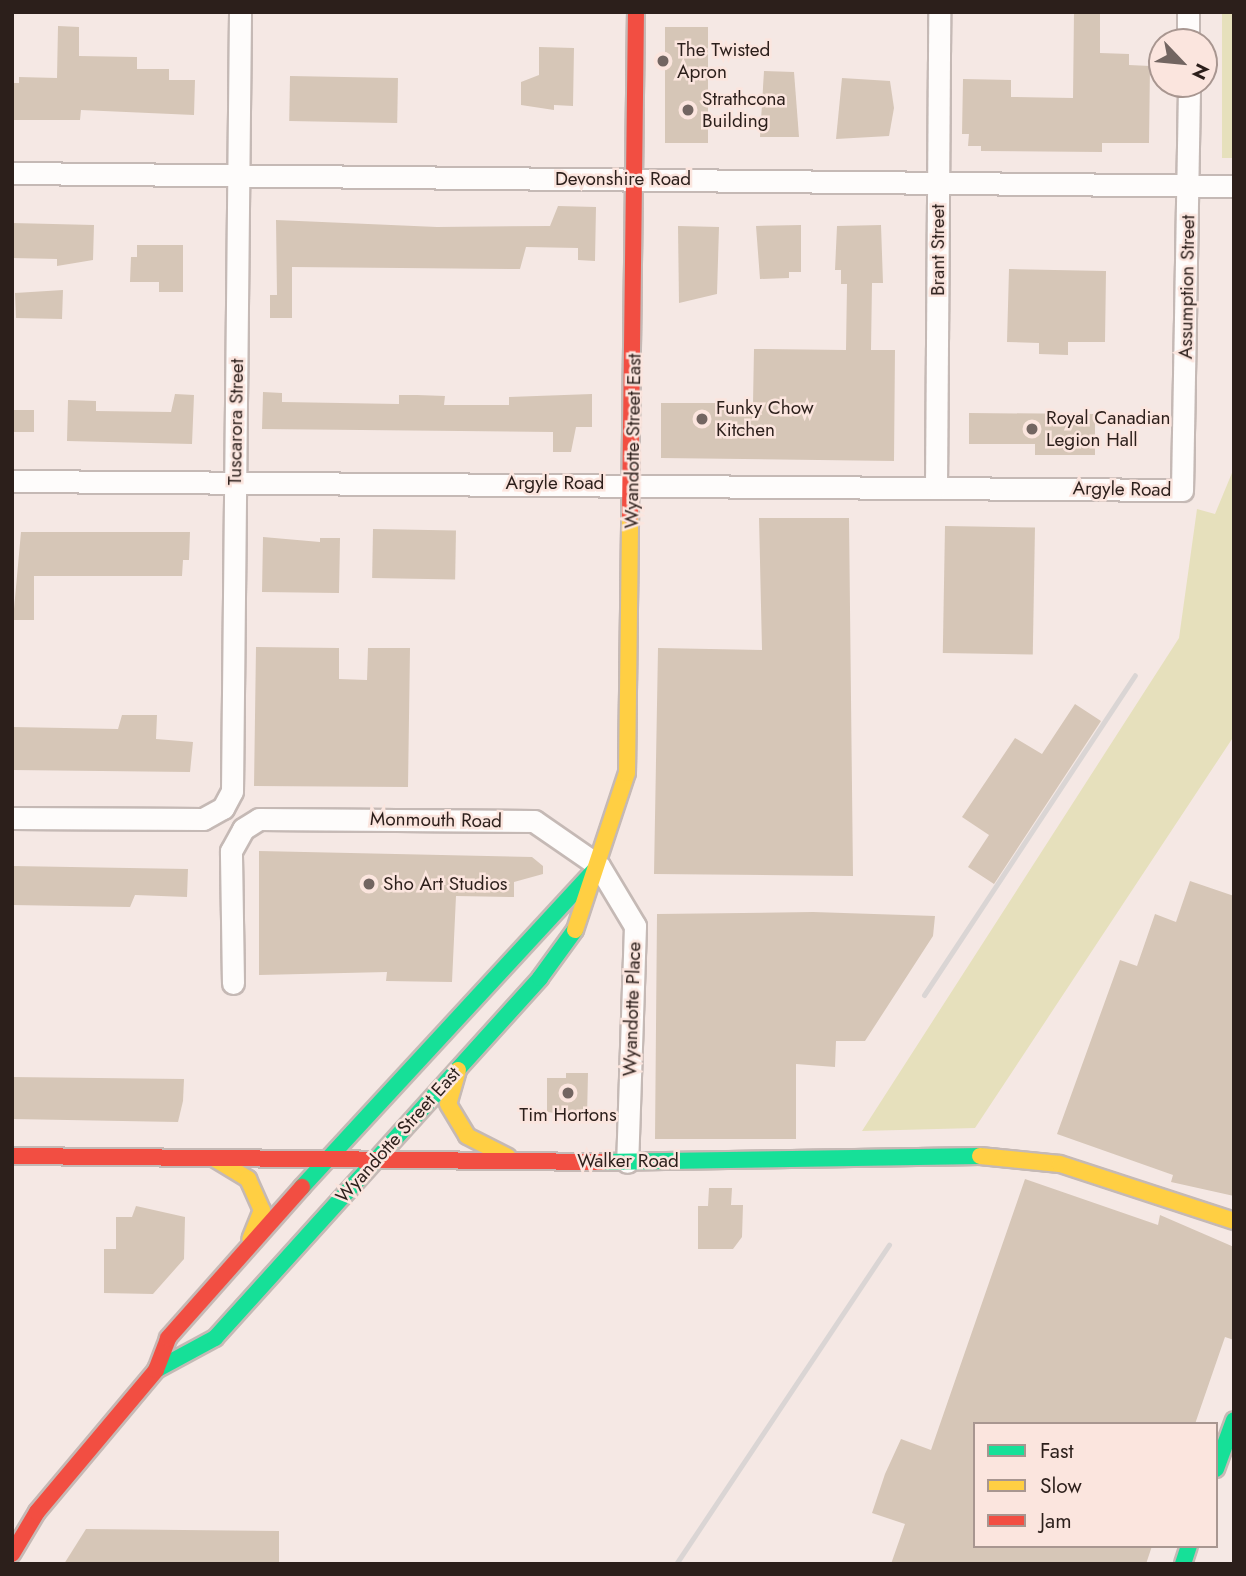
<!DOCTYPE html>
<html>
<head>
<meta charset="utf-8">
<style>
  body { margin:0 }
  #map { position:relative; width:1246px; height:1576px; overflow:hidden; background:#f5e8e4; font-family:Jost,sans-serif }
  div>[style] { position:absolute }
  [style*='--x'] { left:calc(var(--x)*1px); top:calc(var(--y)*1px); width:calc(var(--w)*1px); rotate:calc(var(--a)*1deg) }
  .green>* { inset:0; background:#e6e0bc; transform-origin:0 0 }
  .building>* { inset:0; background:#d6c6b7; transform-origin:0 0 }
  .roads { filter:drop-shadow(2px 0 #c5b9b5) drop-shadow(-2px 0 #c5b9b5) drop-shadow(0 2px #c5b9b5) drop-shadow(0 -2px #c5b9b5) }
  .street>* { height:21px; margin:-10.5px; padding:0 10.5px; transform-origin:10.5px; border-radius:10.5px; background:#fefcfb }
  .fast>* { height:16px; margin:-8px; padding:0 8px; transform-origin:8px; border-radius:8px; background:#16e098 }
  .slow>* { height:16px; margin:-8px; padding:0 8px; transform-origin:8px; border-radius:8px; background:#ffcf43 }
  .jam>* { height:16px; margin:-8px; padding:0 8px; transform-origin:8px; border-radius:8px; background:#f24e42 }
  .rail>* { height:5px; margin:-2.5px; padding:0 2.5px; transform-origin:2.5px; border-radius:2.5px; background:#dad5d4 }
  .dots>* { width:19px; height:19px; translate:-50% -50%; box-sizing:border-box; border:4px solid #fbe5de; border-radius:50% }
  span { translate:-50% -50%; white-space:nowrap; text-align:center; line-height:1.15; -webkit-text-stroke:5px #fbe5de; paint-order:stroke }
  .poi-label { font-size:19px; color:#2c1f1b }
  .left { translate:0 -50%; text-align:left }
  .street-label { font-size:19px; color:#2c1f1b }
  .frame { position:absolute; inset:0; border:14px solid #2c1f1b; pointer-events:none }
  .legend { position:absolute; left:973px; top:1422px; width:245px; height:126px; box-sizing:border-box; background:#fbe5de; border:2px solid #a89690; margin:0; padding:9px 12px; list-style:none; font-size:21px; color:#2c1f1b }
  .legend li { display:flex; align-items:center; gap:14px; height:35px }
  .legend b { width:35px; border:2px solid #a89690 }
  .north { position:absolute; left:1148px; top:28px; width:70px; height:70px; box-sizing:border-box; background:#fbe5de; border:2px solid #a89690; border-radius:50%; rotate:116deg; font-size:19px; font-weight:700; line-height:28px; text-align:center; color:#2c1f1b }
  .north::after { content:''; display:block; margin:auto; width:24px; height:32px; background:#726561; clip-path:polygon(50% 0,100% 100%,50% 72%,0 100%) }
</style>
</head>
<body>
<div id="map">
  <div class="green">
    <div style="left:1222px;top:12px;width:12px;height:146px"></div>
    <div style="clip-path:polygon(1234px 468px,1234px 736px,975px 1128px,862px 1131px,1179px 638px,1197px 509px,1215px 514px)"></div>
  </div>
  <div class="building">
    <div style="clip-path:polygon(1074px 12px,1100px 12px,1100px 53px,1129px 54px,1129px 65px,1150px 66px,1149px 143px,1102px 143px,1102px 152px,981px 151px,981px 146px,968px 146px,969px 134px,962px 134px,963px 79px,1011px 80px,1011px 97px,1073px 98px)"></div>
    <div style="clip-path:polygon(58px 26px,79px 27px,79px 56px,137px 57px,137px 69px,169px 69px,169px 80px,195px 80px,194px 115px,81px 110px,80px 120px,12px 120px,12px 83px,19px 83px,19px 77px,57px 78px)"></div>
    <div style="left:665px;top:27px;width:43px;height:116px"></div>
    <div style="clip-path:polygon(539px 47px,574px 48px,573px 106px,554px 105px,554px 110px,521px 105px,521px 82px,539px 75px)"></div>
    <div style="clip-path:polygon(764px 71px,794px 72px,799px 137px,760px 137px)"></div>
    <div style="left:290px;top:76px;width:108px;height:45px;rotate:1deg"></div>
    <div style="clip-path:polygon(842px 78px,890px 81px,894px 108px,889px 136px,836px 139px)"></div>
    <div style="clip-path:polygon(558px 206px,596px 207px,595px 261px,578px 260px,578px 248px,526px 247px,520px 269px,292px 267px,292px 318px,270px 318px,270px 295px,277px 295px,276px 220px,437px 227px,550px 226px)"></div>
    <div style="clip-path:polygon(12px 223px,94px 225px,93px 260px,57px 266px,57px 259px,12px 258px)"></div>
    <div style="clip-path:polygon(801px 225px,801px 272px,789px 272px,789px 278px,760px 279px,756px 226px)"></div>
    <div style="clip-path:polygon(881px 225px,883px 283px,872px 283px,871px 350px,895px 350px,894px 461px,661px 458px,661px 403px,753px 403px,754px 349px,846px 350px,847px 284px,841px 284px,841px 270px,835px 270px,837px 226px)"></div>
    <div style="clip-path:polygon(678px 226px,719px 227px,717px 294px,679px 303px)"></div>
    <div style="clip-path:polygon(137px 245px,183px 245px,183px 292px,159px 292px,159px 282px,130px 282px,131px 257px,137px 257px)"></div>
    <div style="clip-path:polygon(1009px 269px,1106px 271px,1105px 342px,1068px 342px,1068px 355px,1039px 354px,1039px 343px,1007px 342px)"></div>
    <div style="clip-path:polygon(63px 290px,62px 319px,16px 318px,15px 293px)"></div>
    <div style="clip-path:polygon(263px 392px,282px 393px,282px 402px,399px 404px,399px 395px,417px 395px,445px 396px,444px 405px,509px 405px,509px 397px,592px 394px,592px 427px,576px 427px,571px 452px,553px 452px,553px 432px,262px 429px)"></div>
    <div style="clip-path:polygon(175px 394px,194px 395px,192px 444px,67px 441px,68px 400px,96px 401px,96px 411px,171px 412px)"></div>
    <div style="left:14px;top:410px;width:20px;height:22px"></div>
    <div style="clip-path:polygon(969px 413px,1095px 414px,1095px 455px,1035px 455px,1035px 444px,969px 444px)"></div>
    <div style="clip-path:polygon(759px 518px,849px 518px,853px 876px,654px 874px,658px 648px,762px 650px)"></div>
    <div style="left:945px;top:526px;width:90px;height:127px;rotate:1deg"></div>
    <div style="left:373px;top:529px;width:83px;height:49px;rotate:1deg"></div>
    <div style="clip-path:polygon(21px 532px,190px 532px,189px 560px,183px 560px,182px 576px,34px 576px,34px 620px,13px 620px)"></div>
    <div style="clip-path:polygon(263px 537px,320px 542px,320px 538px,340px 538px,339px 593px,262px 592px)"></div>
    <div style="clip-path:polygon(256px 647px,339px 648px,339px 679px,367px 680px,368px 648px,410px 648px,408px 787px,254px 786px)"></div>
    <div style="clip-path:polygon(1075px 704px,1101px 721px,994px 884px,968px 867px,989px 835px,962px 817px,1015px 738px,1042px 754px)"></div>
    <div style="clip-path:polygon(122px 715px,157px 715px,156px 739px,193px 742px,190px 772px,12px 770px,12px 727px,118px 729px)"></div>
    <div style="clip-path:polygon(259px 851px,532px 857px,543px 866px,543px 874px,514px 882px,514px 897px,456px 896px,452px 982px,386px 981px,387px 972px,259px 975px)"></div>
    <div style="clip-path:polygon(12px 866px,188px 869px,187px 897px,135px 895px,130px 907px,12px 905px)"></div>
    <div style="clip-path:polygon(1190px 881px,1234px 896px,1234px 1196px,1171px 1182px,1173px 1175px,1057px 1134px,1120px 960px,1137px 966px,1155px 914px,1176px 922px)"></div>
    <div style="clip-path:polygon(813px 912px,935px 916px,933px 936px,865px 1041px,836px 1041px,835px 1067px,796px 1064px,796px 1139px,655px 1139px,657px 914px)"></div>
    <div style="clip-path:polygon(566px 1073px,588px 1073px,587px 1117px,547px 1112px,547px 1078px,566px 1078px)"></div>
    <div style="clip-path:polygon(12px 1077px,184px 1079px,183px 1101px,178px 1122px,12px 1119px)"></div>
    <div style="clip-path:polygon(1025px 1179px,1158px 1225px,1160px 1215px,1234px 1247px,1234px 1340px,1225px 1337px,1195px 1424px,975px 1424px,975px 1546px,1152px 1546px,1146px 1564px,891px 1564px,905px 1524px,872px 1513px,885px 1474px,901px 1439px,931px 1450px)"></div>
    <div style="clip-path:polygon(709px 1188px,732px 1188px,731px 1205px,743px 1205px,742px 1237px,733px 1249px,698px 1249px,698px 1206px,708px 1206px)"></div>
    <div style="clip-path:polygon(136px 1206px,185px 1217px,184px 1259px,153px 1294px,104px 1293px,104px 1249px,116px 1249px,116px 1217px,132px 1217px)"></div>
    <div style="clip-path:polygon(86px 1529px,279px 1531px,279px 1564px,64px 1564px)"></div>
  </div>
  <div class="roads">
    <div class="street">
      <div style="--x:1188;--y:12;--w:30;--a:90"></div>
      <div style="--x:12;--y:173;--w:1222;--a:0.61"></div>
      <div style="--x:12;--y:481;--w:1170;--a:0.44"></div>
      <div style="--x:1182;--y:490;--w:406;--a:-89"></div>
      <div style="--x:936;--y:487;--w:475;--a:-89.6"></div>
      <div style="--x:12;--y:818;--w:191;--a:0.3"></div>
      <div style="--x:203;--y:819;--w:23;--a:-29"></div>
      <div style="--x:223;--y:808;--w:19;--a:-62"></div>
      <div style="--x:232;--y:791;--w:779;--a:-89.41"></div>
      <div style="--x:233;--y:983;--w:132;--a:-90.9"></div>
      <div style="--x:231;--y:851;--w:25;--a:-61"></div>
      <div style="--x:243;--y:829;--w:19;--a:-32"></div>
      <div style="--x:259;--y:819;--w:275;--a:0.4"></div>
      <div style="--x:534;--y:821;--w:79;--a:34.7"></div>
      <div style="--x:599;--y:866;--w:70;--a:59"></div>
      <div style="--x:635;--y:926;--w:236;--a:91.9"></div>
    </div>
    <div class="fast">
      <div style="--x:602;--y:1162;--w:378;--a:-0.9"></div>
      <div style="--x:302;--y:1187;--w:429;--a:-47.3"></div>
      <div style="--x:156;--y:1370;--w:67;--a:-28.5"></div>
      <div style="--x:215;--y:1338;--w:485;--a:-47.9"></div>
      <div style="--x:540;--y:978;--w:59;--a:-53.9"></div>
      <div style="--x:1216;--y:1469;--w:52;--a:-69.8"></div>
      <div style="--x:1183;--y:1564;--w:19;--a:-72"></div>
    </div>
    <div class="slow">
      <div style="--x:575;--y:930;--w:165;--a:-71.7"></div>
      <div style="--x:627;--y:773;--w:257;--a:-89.3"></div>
      <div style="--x:458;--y:1070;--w:35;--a:106"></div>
      <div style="--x:448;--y:1104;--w:37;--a:59"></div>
      <div style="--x:467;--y:1136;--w:46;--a:27.1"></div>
      <div style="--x:980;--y:1156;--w:80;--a:5.7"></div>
      <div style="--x:1060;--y:1164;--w:183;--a:18.1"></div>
      <div style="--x:215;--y:1159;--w:39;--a:31"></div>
      <div style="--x:248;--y:1179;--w:34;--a:66"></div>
      <div style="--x:262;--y:1210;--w:31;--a:112"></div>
    </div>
    <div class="jam">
      <div style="--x:630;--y:516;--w:504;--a:-89.32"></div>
      <div style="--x:12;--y:1156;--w:590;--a:0.58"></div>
      <div style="--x:12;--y:1554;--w:49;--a:-59.2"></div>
      <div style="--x:37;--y:1512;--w:185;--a:-50"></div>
      <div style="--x:156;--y:1370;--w:34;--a:-69"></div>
      <div style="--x:168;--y:1338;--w:202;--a:-48.4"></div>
    </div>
  </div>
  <div class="rail">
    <div style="--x:924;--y:995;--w:383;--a:-56.6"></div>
    <div style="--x:676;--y:1564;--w:384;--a:-56.3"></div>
  </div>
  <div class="dots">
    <div style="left:663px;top:61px;background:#726561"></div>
    <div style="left:688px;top:110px;background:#726561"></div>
    <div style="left:702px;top:419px;background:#726561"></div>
    <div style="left:1032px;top:429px;background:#726561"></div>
    <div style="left:369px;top:884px;background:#726561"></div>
    <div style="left:568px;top:1093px;background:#726561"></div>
  </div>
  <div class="poi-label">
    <span class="left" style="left:677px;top:61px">The Twisted<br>Apron</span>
    <span class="left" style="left:702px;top:110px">Strathcona<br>Building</span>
    <span class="left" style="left:716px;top:419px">Funky Chow<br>Kitchen</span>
    <span class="left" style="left:1046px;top:429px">Royal Canadian<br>Legion Hall</span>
    <span class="left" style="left:383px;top:884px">Sho Art Studios</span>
    <span style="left:568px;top:1115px">Tim Hortons</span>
  </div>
  <div class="street-label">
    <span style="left:623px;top:179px">Devonshire Road</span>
    <span style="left:938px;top:250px;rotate:-90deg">Brant Street</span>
    <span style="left:1187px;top:287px;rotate:-89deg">Assumption Street</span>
    <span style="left:236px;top:422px;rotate:-89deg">Tuscarora Street</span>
    <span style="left:633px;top:441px;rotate:-89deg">Wyandotte Street East</span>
    <span style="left:555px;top:483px">Argyle Road</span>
    <span style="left:1122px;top:489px;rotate:1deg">Argyle Road</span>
    <span style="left:436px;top:820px;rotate:1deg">Monmouth Road</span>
    <span style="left:632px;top:1009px;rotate:-88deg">Wyandotte Place</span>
    <span style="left:398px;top:1135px;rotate:-48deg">Wyandotte Street East</span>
    <span style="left:628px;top:1161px">Walker Road</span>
  </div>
  <div class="frame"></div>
  <ul class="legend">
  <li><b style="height:9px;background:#16e098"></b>Fast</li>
  <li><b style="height:9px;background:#ffcf43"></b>Slow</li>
  <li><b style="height:9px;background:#f24e42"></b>Jam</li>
  </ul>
  <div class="north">N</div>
</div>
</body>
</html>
